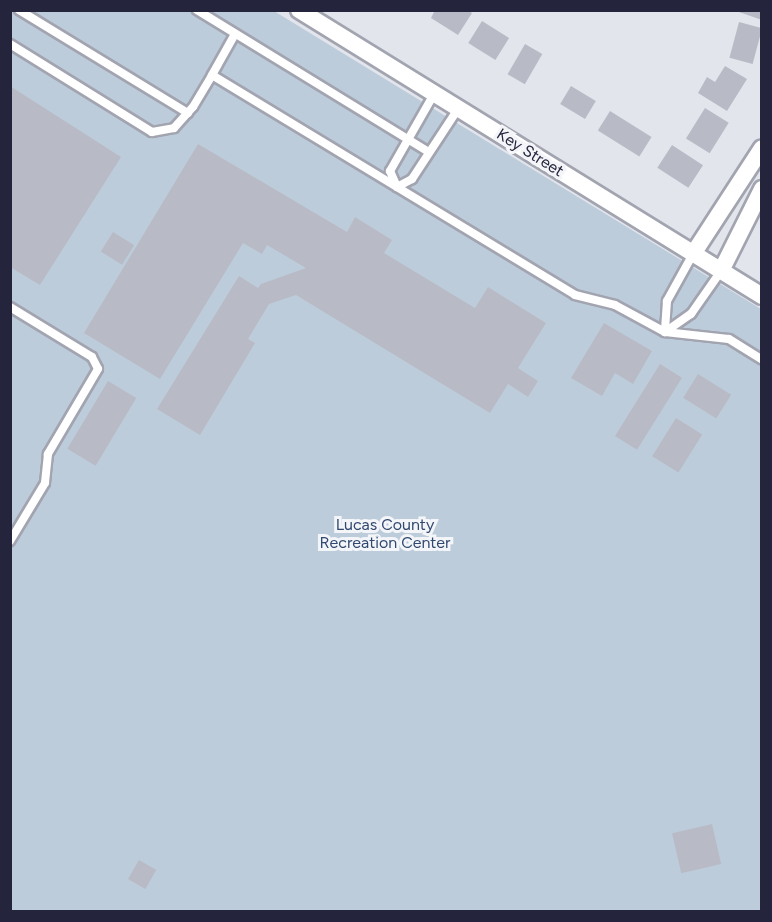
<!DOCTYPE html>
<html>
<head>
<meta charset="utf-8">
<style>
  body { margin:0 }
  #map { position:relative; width:772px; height:922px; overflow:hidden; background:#e3e5ec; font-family:Figtree,sans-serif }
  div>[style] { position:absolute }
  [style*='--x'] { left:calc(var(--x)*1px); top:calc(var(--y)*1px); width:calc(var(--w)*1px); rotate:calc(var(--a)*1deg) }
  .green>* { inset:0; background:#bdccdb }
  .building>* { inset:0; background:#b8bbc6; transform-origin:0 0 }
  .roads { filter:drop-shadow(2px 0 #a2a4b0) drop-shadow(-2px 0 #a2a4b0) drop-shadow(0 2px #a2a4b0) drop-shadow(0 -2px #a2a4b0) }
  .service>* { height:8px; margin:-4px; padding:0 4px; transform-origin:4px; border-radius:4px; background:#fff }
  .tertiary>* { height:16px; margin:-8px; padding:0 8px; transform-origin:8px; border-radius:8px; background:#fff }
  span { translate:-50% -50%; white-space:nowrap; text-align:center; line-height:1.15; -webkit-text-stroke:6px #f3f5f8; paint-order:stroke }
  .street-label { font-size:16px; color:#24253c }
  .park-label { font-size:16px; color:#314970 }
  .frame { position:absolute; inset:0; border:12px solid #24253c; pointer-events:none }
</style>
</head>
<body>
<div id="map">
  <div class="green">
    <div style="clip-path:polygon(10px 11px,274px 11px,761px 309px,761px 911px,11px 911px)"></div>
  </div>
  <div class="building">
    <div style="clip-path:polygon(435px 10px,467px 10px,472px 13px,458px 35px,431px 18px)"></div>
    <div style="clip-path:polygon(762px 10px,762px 20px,736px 11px,736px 10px)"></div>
    <div style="left:482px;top:21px;width:32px;height:26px;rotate:32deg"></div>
    <div style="left:739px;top:22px;width:24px;height:37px;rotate:15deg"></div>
    <div style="left:525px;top:44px;width:20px;height:35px;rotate:30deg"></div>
    <div style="clip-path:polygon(725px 66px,747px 79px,727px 111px,698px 93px,707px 77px,715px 82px)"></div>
    <div style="clip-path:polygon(10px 86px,121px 157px,40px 285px,10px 267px)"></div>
    <div style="left:571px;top:86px;width:29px;height:21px;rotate:31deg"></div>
    <div style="left:705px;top:108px;width:28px;height:36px;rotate:32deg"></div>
    <div style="left:610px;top:111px;width:49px;height:23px;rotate:32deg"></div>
    <div style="clip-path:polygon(198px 144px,347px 232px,355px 217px,392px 240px,384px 253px,475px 308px,488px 287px,546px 323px,518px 368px,538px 381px,528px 397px,508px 384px,490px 413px,296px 295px,269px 304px,248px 339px,255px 343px,200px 435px,157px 409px,239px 276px,258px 288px,261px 284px,306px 268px,267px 245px,262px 254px,243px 243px,160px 379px,84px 333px)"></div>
    <div style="left:672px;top:145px;width:37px;height:27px;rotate:33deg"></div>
    <div style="left:113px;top:232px;width:25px;height:23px;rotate:32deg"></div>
    <div style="clip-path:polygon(604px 323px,652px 351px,633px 384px,615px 373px,602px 396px,571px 378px)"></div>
    <div style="left:660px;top:364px;width:26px;height:85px;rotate:32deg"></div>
    <div style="left:698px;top:374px;width:39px;height:28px;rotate:32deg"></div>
    <div style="left:108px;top:381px;width:33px;height:79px;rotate:31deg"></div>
    <div style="left:676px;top:418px;width:31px;height:45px;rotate:32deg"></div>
    <div style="left:712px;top:824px;width:41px;height:41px;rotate:77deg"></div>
    <div style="left:139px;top:860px;width:20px;height:22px;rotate:30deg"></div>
  </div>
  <div class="roads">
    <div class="service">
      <div style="--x:19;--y:10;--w:198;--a:31.4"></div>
      <div style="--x:197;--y:10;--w:272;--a:31.5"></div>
      <div style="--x:10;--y:44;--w:167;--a:31.8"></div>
      <div style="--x:152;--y:132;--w:22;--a:-10"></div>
      <div style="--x:174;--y:128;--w:28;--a:-48"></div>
      <div style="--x:193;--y:107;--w:37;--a:-59"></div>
      <div style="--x:212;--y:75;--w:424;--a:31.2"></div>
      <div style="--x:575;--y:295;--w:41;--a:14"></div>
      <div style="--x:615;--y:305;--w:57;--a:28.4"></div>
      <div style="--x:665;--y:332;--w:64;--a:6.2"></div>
      <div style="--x:729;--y:339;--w:39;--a:32"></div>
      <div style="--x:212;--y:75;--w:47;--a:-60.7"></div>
      <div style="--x:434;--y:94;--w:89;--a:119.7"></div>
      <div style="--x:390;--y:171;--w:17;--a:66"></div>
      <div style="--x:397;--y:187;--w:17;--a:-28"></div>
      <div style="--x:412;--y:179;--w:84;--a:-56.7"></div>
      <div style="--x:693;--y:254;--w:54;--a:119"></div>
      <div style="--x:667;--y:301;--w:31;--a:94"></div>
      <div style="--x:665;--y:332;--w:32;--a:-35"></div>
      <div style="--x:691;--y:314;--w:52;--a:-55.1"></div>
      <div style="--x:10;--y:307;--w:96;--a:31.4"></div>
      <div style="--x:92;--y:357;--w:13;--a:63"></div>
      <div style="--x:98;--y:369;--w:99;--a:120.5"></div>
      <div style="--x:48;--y:454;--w:29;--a:96"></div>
      <div style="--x:45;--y:483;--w:68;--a:121.1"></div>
    </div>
    <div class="tertiary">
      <div style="--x:299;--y:10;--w:544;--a:31.7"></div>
      <div style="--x:693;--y:254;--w:126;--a:-56.9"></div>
      <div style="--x:721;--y:271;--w:92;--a:-63.4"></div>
    </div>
  </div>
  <div class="street-label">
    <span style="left:530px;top:153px;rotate:32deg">Key Street</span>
  </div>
  <div class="park-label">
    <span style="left:385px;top:534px">Lucas County<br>Recreation Center</span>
  </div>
  <div class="frame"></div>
</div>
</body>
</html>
